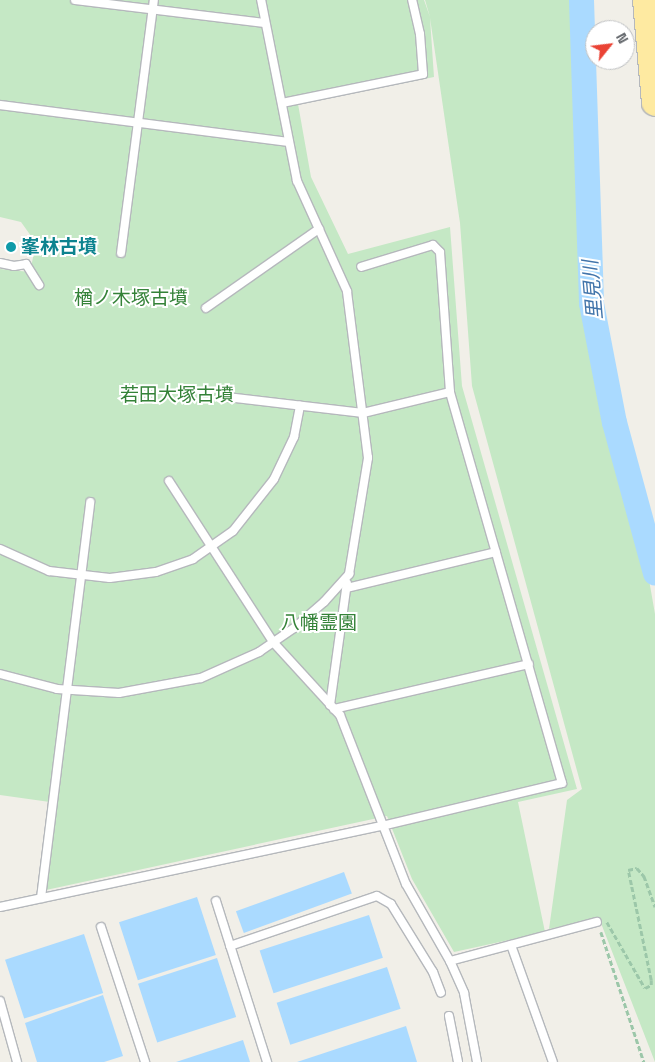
<!DOCTYPE html>
<html>
<head>
<meta charset="utf-8">
<style>
  body { margin:0 }
  #map { position:relative; width:655px; height:1062px; overflow:hidden; background:#f1efe8; font-family:"Space Grotesk","Noto Sans JP",sans-serif }
  div>[style] { position:absolute }
  [style*='--x'] { left:calc(var(--x)*1px); top:calc(var(--y)*1px); width:calc(var(--w)*1px); rotate:calc(var(--a)*1deg) }
  .green>* { inset:0; background:#c5e8c5 }
  .water>* { inset:0; background:#aadaff; transform-origin:0 0 }
  .river>* { height:25px; margin:-12.5px; padding:0 12.5px; transform-origin:12.5px; border-radius:12.5px; background:#aadaff }
  .path>* { height:2.5px; margin-top:-1.25px; transform-origin:0; background:repeating-linear-gradient(90deg,#9cc7a9 0 5px,transparent 0 7.5px) }
  .roads { filter:drop-shadow(1px 0 #b5b8bc) drop-shadow(-1px 0 #b5b8bc) drop-shadow(0 1px #b5b8bc) drop-shadow(0 -1px #b5b8bc) }
  .service>* { height:8px; margin:-4px; padding:0 4px; transform-origin:4px; border-radius:4px; background:#fff }
  .trunk>* { height:26px; margin:-13px; padding:0 13px; transform-origin:13px; border-radius:13px; background:#feeaa1 }
  .dots>* { width:14px; height:14px; translate:-50% -50%; box-sizing:border-box; border:2px solid #fff; border-radius:50% }
  span { translate:-50% -50%; white-space:nowrap; text-align:center; line-height:1.15; -webkit-text-stroke:4px #fff; paint-order:stroke }
  .culture-label { font-size:19px; color:#0d838f; font-weight:700 }
  .left { translate:0 -50%; text-align:left }
  .park-label { font-size:19px; color:#348238 }
  .water-label { font-size:20px; color:#4174aa; font-style:italic }
  .north { position:absolute; left:585px; top:20px; width:50px; height:50px; box-sizing:border-box; background:#fff; border:1px solid #bfc1c3; border-radius:50%; rotate:61deg; font-size:14px; font-weight:700; line-height:20px; text-align:center; color:#5f6368 }
  .north::after { content:''; display:block; margin:auto; width:18px; height:22px; background:#ea4335; clip-path:polygon(50% 0,100% 100%,50% 72%,0 100%) }
</style>
</head>
<body>
<div id="map">
  <div class="green">
    <div style="clip-path:polygon(0 0,424px 0,430px 17px,425px 0,569px 0,576px 28px,575px 144px,586px 297px,614px 441px,636px 505px,655px 614px,655px 1062px,599px 918px,549px 929px,567px 800px,582px 789px,472px 386px,460px 223px,430px 18px,434px 77px,298px 104px,311px 177px,348px 254px,450px 227px,462px 386px,577px 789px,518px 802px,545px 932px,454px 952px,412px 879px,387px 816px,46px 890px,57px 803px,0 795px,0 269px,30px 272px,36px 243px,21px 222px,0 217px)"></div>
  </div>
  <div class="water">
    <div style="left:344px;top:872px;width:23px;height:115px;rotate:70deg"></div>
    <div style="left:197px;top:897px;width:61px;height:82px;rotate:72deg"></div>
    <div style="left:369px;top:915px;width:45px;height:115px;rotate:72deg"></div>
    <div style="left:84px;top:934px;width:62px;height:83px;rotate:72deg"></div>
    <div style="left:217px;top:958px;width:62px;height:83px;rotate:72deg"></div>
    <div style="left:387px;top:967px;width:44px;height:116px;rotate:72deg"></div>
    <div style="clip-path:polygon(103px 995px,123px 1056px,104px 1062px,37px 1062px,25px 1023px)"></div>
    <div style="clip-path:polygon(406px 1026px,417px 1062px,297px 1062px)"></div>
    <div style="clip-path:polygon(243px 1040px,250px 1062px,176px 1062px)"></div>
  </div>
  <div class="river">
    <div style="--x:581;--y:0;--w:303;--a:88.1"></div>
    <div style="--x:591;--y:303;--w:121;--a:79.1"></div>
    <div style="--x:614;--y:422;--w:156;--a:74.8"></div>
  </div>
  <div class="path">
    <div style="--x:607;--y:922;--w:76;--a:60.1"></div>
    <div style="--x:645;--y:988;--w:7;--a:-27"></div>
    <div style="--x:651;--y:985;--w:5;--a:-90"></div>
    <div style="--x:651;--y:980;--w:112;--a:-101.8"></div>
    <div style="--x:628;--y:870;--w:9;--a:-13"></div>
    <div style="--x:637;--y:868;--w:11;--a:49"></div>
    <div style="--x:644;--y:876;--w:33;--a:70"></div>
    <div style="--x:601;--y:932;--w:137;--a:71.7"></div>
  </div>
  <div class="roads">
    <div class="service">
      <div style="--x:75;--y:0;--w:191;--a:6.9"></div>
      <div style="--x:282;--y:103;--w:144;--a:-11.6"></div>
      <div style="--x:423;--y:74;--w:40;--a:-94.3"></div>
      <div style="--x:420;--y:34;--w:35;--a:-103"></div>
      <div style="--x:0;--y:105;--w:291;--a:7.3"></div>
      <div style="--x:121;--y:253;--w:255;--a:-82.6"></div>
      <div style="--x:0;--y:263;--w:14;--a:12"></div>
      <div style="--x:14;--y:266;--w:12;--a:-9"></div>
      <div style="--x:26;--y:264;--w:25;--a:58"></div>
      <div style="--x:206;--y:308;--w:138;--a:-35"></div>
      <div style="--x:227;--y:397;--w:137;--a:6.7"></div>
      <div style="--x:363;--y:413;--w:89;--a:-13.6"></div>
      <div style="--x:169;--y:481;--w:192;--a:57.1"></div>
      <div style="--x:273;--y:642;--w:99;--a:47.5"></div>
      <div style="--x:340;--y:715;--w:181;--a:68.7"></div>
      <div style="--x:406;--y:884;--w:89;--a:60.3"></div>
      <div style="--x:450;--y:961;--w:152;--a:-14.9"></div>
      <div style="--x:0;--y:549;--w:54;--a:24.2"></div>
      <div style="--x:49;--y:571;--w:61;--a:6.5"></div>
      <div style="--x:110;--y:578;--w:46;--a:-7.4"></div>
      <div style="--x:156;--y:572;--w:39;--a:-19"></div>
      <div style="--x:193;--y:559;--w:49;--a:-35"></div>
      <div style="--x:233;--y:531;--w:66;--a:-51.7"></div>
      <div style="--x:274;--y:479;--w:47;--a:-64.5"></div>
      <div style="--x:294;--y:437;--w:32;--a:-79"></div>
      <div style="--x:347;--y:588;--w:153;--a:-13.6"></div>
      <div style="--x:0;--y:674;--w:59;--a:14.7"></div>
      <div style="--x:57;--y:689;--w:62;--a:3.7"></div>
      <div style="--x:119;--y:693;--w:83;--a:-10.4"></div>
      <div style="--x:201;--y:678;--w:64;--a:-24.1"></div>
      <div style="--x:259;--y:652;--w:42;--a:-34.4"></div>
      <div style="--x:294;--y:628;--w:40;--a:-41"></div>
      <div style="--x:324;--y:602;--w:38;--a:-48"></div>
      <div style="--x:349;--y:574;--w:118;--a:-80.7"></div>
      <div style="--x:368;--y:458;--w:168;--a:-97.2"></div>
      <div style="--x:347;--y:291;--w:121;--a:-114.4"></div>
      <div style="--x:297;--y:181;--w:185;--a:-101.2"></div>
      <div style="--x:330;--y:705;--w:123;--a:-82.1"></div>
      <div style="--x:334;--y:709;--w:200;--a:-13"></div>
      <div style="--x:41;--y:898;--w:399;--a:-82.9"></div>
      <div style="--x:216;--y:901;--w:169;--a:72.4"></div>
      <div style="--x:0;--y:907;--w:390;--a:-12"></div>
      <div style="--x:382;--y:826;--w:185;--a:-13.4"></div>
      <div style="--x:562;--y:783;--w:407;--a:-106"></div>
      <div style="--x:450;--y:392;--w:140;--a:-94.1"></div>
      <div style="--x:440;--y:252;--w:10;--a:-135"></div>
      <div style="--x:433;--y:245;--w:75;--a:163"></div>
      <div style="--x:101;--y:927;--w:142;--a:71.9"></div>
      <div style="--x:511;--y:945;--w:124;--a:70.3"></div>
      <div style="--x:230;--y:946;--w:155;--a:-18.8"></div>
      <div style="--x:377;--y:896;--w:16;--a:30"></div>
      <div style="--x:391;--y:904;--w:80;--a:58.3"></div>
      <div style="--x:433;--y:972;--w:22;--a:69"></div>
      <div style="--x:450;--y:961;--w:35;--a:66"></div>
      <div style="--x:464;--y:993;--w:70;--a:79.3"></div>
      <div style="--x:0;--y:1001;--w:63;--a:74.4"></div>
      <div style="--x:449;--y:1016;--w:47;--a:78.9"></div>
    </div>
    <div class="trunk">
      <div style="--x:646;--y:0;--w:103;--a:85"></div>
    </div>
  </div>
  <div class="dots">
    <div style="left:11px;top:247px;background:#0f9aa8"></div>
  </div>
  <div class="culture-label">
    <span class="left" style="left:21px;top:247px">峯林古墳</span>
  </div>
  <div class="park-label">
    <span style="left:131px;top:298px">楢ノ木塚古墳</span>
    <span style="left:177px;top:395px">若田大塚古墳</span>
    <span style="left:319px;top:623px">八幡霊園</span>
  </div>
  <div class="water-label">
    <span style="left:593px;top:290px;rotate:-95deg">里見川</span>
  </div>
  <div class="north">N</div>
</div>
</body>
</html>
